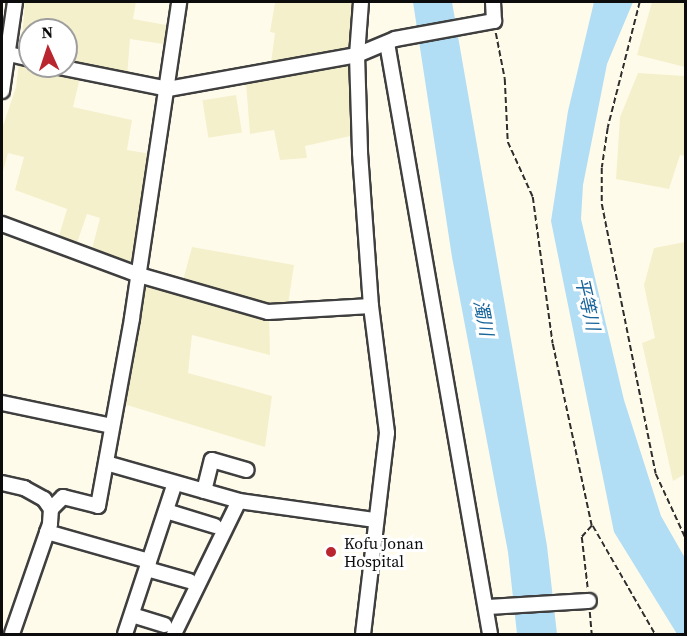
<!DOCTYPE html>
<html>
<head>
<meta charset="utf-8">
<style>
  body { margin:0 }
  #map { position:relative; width:687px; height:636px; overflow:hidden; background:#fffbeb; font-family:"Source Serif 4","Noto Sans JP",serif }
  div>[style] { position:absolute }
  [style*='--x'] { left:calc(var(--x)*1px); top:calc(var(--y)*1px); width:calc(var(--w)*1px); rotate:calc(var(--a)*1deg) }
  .farmland>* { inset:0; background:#f4f0cc; transform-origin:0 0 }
  .water>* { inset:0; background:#b1ddf5 }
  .path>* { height:1.5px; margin-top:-0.75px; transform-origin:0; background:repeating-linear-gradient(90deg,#2e2e2e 0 6px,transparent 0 9px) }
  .roads { filter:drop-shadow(2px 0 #3f3f3f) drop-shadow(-2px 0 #3f3f3f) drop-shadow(0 2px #3f3f3f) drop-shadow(0 -2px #3f3f3f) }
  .minor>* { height:14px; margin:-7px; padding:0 7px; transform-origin:7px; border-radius:7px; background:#fff }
  .dots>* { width:16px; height:16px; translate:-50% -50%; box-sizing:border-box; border:3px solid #fff; border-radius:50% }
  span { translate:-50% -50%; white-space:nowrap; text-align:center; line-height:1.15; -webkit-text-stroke:6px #fff; paint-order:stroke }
  .poi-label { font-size:16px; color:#0c0c0c }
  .left { translate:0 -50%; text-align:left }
  .water-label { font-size:18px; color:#17649b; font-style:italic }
  .frame { position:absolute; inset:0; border:3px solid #0c0c0c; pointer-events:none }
  .north { position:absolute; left:18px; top:18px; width:60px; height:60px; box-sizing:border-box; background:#fff; border:2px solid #9e9e9e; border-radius:50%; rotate:357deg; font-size:16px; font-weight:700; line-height:24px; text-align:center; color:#0c0c0c }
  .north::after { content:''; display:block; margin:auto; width:21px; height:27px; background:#ba2630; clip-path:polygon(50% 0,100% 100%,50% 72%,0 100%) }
</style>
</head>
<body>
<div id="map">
  <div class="farmland">
    <div style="clip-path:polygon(25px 2px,136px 2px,133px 19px,172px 26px,170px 45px,130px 39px,127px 77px,66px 64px,66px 30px,30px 30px,30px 54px,21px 50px)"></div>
    <div style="clip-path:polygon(275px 2px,356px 2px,352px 47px,271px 63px,275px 33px,270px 32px)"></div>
    <div style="clip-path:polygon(652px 2px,685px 2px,685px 67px,637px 55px)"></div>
    <div style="clip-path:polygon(19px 62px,80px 78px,73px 107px,132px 120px,127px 150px,151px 154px,133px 266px,128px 269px,91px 253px,100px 218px,87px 214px,76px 246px,58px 239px,67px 209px,15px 190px,24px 157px,8px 153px,2px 175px,2px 129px,16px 87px)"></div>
    <div style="clip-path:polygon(350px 62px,355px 135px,305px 146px,307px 158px,280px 160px,274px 130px,250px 134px,246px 83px)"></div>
    <div style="clip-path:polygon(638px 73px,685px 76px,685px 156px,680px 155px,669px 189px,616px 179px,620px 117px)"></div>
    <div style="left:236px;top:95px;width:38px;height:34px;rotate:81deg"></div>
    <div style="clip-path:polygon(685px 242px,685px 474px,673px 481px,642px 343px,655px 338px,644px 285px,654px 248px)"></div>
    <div style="clip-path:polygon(192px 247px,294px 265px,287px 311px,269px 312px,270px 355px,192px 335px,188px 373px,272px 396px,265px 447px,117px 402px,139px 275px,181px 288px)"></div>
  </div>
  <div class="water">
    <div style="clip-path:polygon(413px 2px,452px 2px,547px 546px,557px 634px,517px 634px,508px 552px,452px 257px)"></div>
    <div style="clip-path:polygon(594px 2px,633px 2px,607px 64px,583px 185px,581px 219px,624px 400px,661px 516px,685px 558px,685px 634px,677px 634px,614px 532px,551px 221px,568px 111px)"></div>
  </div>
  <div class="path">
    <div style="--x:640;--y:2;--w:130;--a:104.3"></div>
    <div style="--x:608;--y:128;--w:40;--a:98.5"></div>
    <div style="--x:602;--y:168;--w:36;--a:90"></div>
    <div style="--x:602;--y:204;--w:275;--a:78.7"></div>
    <div style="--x:656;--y:474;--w:72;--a:65.2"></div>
    <div style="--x:496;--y:33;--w:47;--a:78.9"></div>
    <div style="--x:505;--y:79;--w:63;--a:87.3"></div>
    <div style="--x:508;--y:142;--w:60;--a:65.6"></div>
    <div style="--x:533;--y:197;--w:148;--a:82.3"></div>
    <div style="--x:553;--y:344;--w:186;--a:77.9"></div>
    <div style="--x:592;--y:526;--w:15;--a:132"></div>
    <div style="--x:582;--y:537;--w:52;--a:83.4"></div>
    <div style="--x:593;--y:526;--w:125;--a:60.1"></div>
    <div style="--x:590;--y:612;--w:22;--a:85"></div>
  </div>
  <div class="roads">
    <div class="minor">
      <div style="--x:361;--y:2;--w:53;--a:94.3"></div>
      <div style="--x:357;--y:55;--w:98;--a:88.2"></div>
      <div style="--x:360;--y:153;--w:153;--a:85.9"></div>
      <div style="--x:371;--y:306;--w:128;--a:82.8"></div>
      <div style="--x:387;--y:433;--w:202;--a:96.8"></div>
      <div style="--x:387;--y:43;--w:600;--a:80.11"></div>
      <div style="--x:9;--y:54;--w:22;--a:13"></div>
      <div style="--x:54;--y:66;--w:116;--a:11.4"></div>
      <div style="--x:168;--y:89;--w:192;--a:-10.2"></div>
      <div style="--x:357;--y:55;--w:41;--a:-22.8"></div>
      <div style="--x:395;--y:39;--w:101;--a:-10.3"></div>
      <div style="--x:494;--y:21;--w:19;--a:-93"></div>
      <div style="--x:2;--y:91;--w:90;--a:-81.7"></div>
      <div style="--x:2;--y:224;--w:146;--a:20.4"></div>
      <div style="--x:139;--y:275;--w:134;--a:16"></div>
      <div style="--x:268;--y:312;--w:103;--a:-3.3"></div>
      <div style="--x:2;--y:403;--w:112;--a:11.8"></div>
      <div style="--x:106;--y:463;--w:138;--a:15.9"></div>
      <div style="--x:239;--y:501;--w:136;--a:8"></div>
      <div style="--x:2;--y:483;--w:23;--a:13"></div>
      <div style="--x:24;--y:488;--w:23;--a:29"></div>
      <div style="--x:44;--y:499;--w:12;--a:55"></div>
      <div style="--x:51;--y:509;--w:15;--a:94"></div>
      <div style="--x:50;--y:524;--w:116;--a:109.1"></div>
      <div style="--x:204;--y:491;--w:32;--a:-76"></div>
      <div style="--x:212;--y:460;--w:36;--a:16"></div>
      <div style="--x:51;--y:509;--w:17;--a:-45"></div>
      <div style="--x:63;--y:497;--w:36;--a:14"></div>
      <div style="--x:98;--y:506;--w:191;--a:-79.7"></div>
      <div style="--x:132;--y:318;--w:319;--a:-81.5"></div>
      <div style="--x:166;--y:511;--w:51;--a:17"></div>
      <div style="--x:47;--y:532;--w:106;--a:15.9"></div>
      <div style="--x:147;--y:569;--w:44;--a:15.9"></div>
      <div style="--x:487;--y:607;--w:102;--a:-3.4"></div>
      <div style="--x:132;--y:615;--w:34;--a:17"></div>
      <div style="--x:125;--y:634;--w:159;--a:-71.7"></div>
      <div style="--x:174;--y:634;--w:148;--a:-64"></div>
    </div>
  </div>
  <div class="dots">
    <div style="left:331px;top:552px;background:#ba2630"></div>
  </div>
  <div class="poi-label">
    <span class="left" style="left:344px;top:552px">Kofu Jonan<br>Hospital</span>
  </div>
  <div class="water-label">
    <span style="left:587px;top:304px;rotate:77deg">平等川</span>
    <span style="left:483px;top:318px;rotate:79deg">濁川</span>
  </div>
  <div class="frame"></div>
  <div class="north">N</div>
</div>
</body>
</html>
